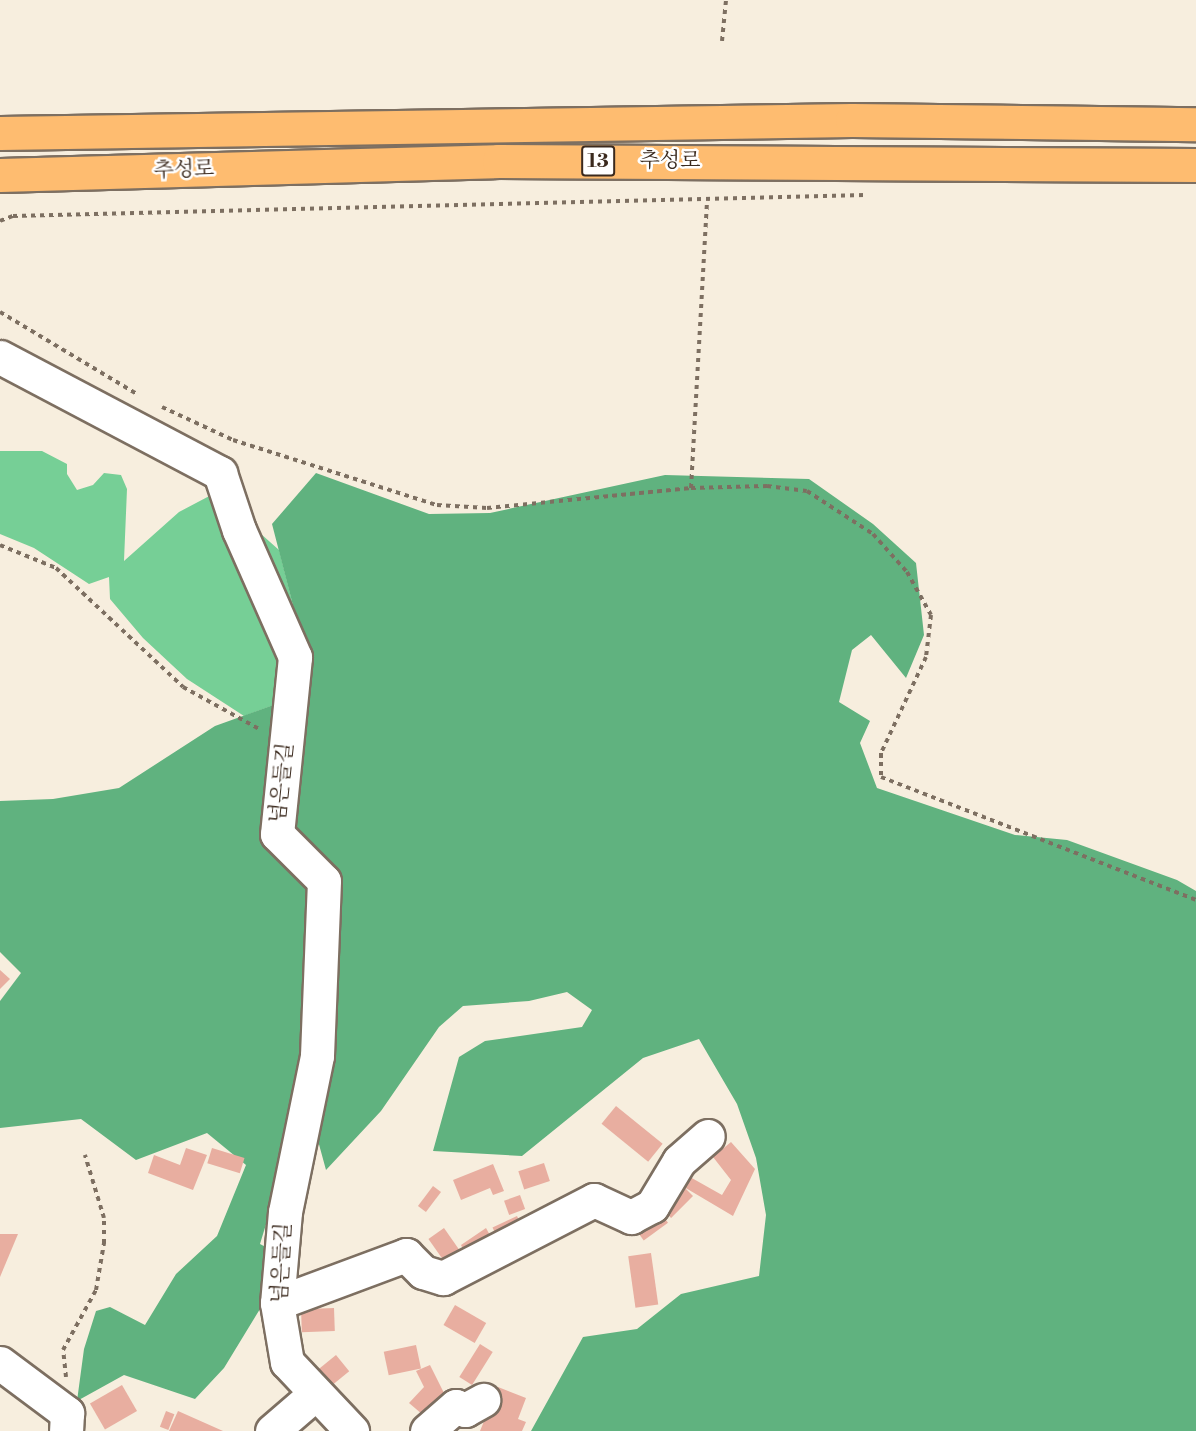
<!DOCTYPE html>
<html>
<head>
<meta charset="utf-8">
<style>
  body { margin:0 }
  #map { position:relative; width:1196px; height:1431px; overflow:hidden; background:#f7eede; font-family:"Libre Bodoni","Noto Serif KR",serif }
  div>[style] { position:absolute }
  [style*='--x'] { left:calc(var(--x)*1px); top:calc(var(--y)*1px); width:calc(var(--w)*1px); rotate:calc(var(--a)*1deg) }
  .green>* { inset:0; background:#76cf96 }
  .forest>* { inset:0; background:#60b27f }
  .building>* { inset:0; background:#e8aea0; transform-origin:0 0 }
  .path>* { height:4px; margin-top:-2px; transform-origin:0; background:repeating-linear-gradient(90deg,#7d6f61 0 4.5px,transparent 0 9px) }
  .roads { filter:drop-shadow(2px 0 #7d6f61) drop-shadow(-2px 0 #7d6f61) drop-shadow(0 2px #7d6f61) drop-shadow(0 -2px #7d6f61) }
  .minor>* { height:33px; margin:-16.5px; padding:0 16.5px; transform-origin:16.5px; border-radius:16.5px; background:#fff }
  .major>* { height:33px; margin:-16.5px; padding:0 16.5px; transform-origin:16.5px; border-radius:16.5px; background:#febc70 }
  span { translate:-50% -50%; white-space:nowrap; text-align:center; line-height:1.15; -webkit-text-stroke:5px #fff; paint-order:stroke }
  .shield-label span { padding:2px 4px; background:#fff; border:2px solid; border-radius:4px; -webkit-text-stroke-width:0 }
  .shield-label { font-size:20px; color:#3b2a1e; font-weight:700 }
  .street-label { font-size:21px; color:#3b2a1e }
</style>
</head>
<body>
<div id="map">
  <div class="green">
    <div style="clip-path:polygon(0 451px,42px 451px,67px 464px,67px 474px,77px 490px,93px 485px,104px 473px,121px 475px,127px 489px,124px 561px,179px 512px,215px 493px,279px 550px,304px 648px,309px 692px,244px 716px,187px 679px,143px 638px,110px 599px,109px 577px,89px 584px,34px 548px,0 534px)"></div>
  </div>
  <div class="forest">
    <div style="clip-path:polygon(316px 473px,429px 514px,490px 513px,665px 475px,809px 479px,873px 524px,916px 563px,924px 635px,906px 678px,871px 635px,852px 650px,839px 702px,870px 721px,860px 743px,877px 788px,1015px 835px,1067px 840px,1177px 880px,1196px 891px,1196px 1431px,531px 1431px,583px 1337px,637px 1329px,681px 1294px,759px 1276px,766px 1215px,756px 1158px,737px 1104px,699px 1039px,643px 1058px,522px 1156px,433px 1151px,459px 1057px,485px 1041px,582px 1027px,592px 1010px,567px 992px,529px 1001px,463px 1006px,439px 1027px,381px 1111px,326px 1170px,314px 1126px,281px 1175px,260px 1244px,275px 1252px,271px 1291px,224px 1368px,195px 1399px,124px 1375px,77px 1401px,84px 1349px,96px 1311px,110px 1307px,145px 1325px,176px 1274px,217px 1236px,246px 1165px,207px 1133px,136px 1160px,81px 1119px,0 1128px,0 1001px,21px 973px,0 952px,0 801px,53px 799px,119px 788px,215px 726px,309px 692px,304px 648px,272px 524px)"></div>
  </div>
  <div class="building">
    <div style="clip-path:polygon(0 970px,10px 979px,0 989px)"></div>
    <div style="left:616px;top:1106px;width:60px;height:23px;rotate:39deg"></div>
    <div style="clip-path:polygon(731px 1142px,755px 1169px,733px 1216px,684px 1187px,690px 1177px,722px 1195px,731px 1180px,713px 1157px)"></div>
    <div style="clip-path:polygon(186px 1148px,207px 1155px,193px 1190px,148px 1173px,154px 1155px,180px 1165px)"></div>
    <div style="left:212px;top:1148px;width:34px;height:16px;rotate:17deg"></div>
    <div style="left:544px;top:1163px;width:19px;height:27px;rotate:72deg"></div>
    <div style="clip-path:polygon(493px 1164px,504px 1191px,493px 1195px,490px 1188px,461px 1200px,453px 1180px)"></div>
    <div style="left:681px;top:1184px;width:17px;height:31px;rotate:45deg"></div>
    <div style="left:433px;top:1186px;width:10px;height:25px;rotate:37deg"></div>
    <div style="left:520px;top:1195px;width:15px;height:17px;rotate:70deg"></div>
    <div style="left:658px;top:1209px;width:17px;height:30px;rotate:54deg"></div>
    <div style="left:517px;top:1216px;width:17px;height:27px;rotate:65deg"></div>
    <div style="left:444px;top:1228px;width:39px;height:19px;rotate:55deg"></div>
    <div style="clip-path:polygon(486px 1228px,497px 1248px,469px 1262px,461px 1245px)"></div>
    <div style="clip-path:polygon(0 1234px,18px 1234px,0 1277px)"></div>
    <div style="left:651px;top:1253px;width:52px;height:23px;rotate:82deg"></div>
    <div style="left:455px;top:1305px;width:36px;height:23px;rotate:30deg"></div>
    <div style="left:334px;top:1308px;width:23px;height:33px;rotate:88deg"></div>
    <div style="left:480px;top:1344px;width:15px;height:39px;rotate:32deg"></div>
    <div style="left:416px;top:1345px;width:24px;height:33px;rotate:78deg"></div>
    <div style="left:336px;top:1355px;width:21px;height:30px;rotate:51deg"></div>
    <div style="clip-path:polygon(430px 1365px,449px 1403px,429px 1420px,409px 1403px,424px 1387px,416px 1371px)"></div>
    <div style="left:122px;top:1385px;width:30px;height:37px;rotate:60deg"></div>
    <div style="clip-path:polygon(498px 1387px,526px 1398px,518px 1419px,526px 1422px,522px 1431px,480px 1431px)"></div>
    <div style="left:166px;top:1411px;width:9px;height:17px;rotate:21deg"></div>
    <div style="clip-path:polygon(178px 1411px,223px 1431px,169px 1431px)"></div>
  </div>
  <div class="path">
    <div style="--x:722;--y:41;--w:41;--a:-84.4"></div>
    <div style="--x:0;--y:221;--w:14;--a:-21"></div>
    <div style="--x:13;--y:216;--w:852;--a:-1.41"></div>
    <div style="--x:0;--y:312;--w:160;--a:30.9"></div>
    <div style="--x:162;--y:407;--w:78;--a:24.9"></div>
    <div style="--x:233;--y:440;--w:214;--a:17.7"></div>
    <div style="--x:437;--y:505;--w:50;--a:3.4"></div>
    <div style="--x:487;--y:508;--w:205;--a:-5.6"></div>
    <div style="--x:691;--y:488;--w:288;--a:-86.8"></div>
    <div style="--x:691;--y:488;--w:76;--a:-1.5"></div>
    <div style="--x:767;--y:486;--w:40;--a:7.1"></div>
    <div style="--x:807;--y:491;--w:79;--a:33.1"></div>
    <div style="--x:873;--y:534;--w:51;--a:48.2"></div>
    <div style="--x:907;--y:572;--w:49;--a:60.8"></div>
    <div style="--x:931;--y:615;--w:42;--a:96.8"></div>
    <div style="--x:926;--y:657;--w:106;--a:115.1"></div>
    <div style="--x:881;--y:753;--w:24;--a:90"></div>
    <div style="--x:881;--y:777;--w:338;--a:21.3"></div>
    <div style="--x:0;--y:545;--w:61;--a:22.3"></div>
    <div style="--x:56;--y:568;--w:174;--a:43.1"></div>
    <div style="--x:183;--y:687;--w:87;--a:28.9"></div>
    <div style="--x:66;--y:1377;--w:27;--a:-96"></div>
    <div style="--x:63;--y:1350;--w:68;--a:-61.2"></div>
    <div style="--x:96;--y:1290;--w:48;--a:-80.3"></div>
    <div style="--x:104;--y:1243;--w:25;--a:-90"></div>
    <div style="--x:104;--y:1218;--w:66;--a:-106.8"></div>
  </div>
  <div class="roads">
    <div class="minor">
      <div style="--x:0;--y:357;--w:249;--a:27.8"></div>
      <div style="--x:220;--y:473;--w:60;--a:71.6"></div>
      <div style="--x:239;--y:530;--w:139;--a:66.2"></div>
      <div style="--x:295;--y:657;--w:178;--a:95.8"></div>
      <div style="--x:277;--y:834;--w:66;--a:45"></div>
      <div style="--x:324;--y:881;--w:175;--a:92.3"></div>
      <div style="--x:317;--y:1056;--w:159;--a:101.6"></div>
      <div style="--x:285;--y:1212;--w:91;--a:95"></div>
      <div style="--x:277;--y:1303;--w:60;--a:80.4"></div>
      <div style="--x:287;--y:1362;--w:95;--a:46.7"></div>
      <div style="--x:277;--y:1303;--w:138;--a:-20.4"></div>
      <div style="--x:406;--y:1255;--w:24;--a:45"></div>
      <div style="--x:423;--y:1272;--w:21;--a:17"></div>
      <div style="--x:443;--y:1278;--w:170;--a:-27.3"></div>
      <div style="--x:594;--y:1200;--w:41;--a:24.7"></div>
      <div style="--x:631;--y:1217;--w:24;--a:-28"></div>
      <div style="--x:652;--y:1206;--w:52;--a:-59"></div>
      <div style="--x:679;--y:1161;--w:38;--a:-41"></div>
      <div style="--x:0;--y:1363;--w:84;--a:36.7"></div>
      <div style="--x:67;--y:1413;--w:18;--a:93"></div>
      <div style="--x:272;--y:1431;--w:57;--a:-40.7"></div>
      <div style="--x:427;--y:1431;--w:38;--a:-41"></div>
      <div style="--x:456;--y:1406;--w:10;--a:24"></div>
      <div style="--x:465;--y:1410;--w:21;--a:-29"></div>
    </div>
    <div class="major">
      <div style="--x:0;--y:133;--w:852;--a:-0.87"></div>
      <div style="--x:852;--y:120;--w:344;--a:0.7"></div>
      <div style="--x:0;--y:175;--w:499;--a:-1.6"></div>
      <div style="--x:499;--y:161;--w:697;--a:0.33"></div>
    </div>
  </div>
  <div class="shield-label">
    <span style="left:598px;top:161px">13</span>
  </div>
  <div class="street-label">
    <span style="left:670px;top:161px">추성로</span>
    <span style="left:184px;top:170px;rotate:-2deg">추성로</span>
    <span style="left:282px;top:783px;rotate:-84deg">넘은들길</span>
    <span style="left:282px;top:1263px;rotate:-87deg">넘은들길</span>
  </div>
</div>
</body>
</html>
